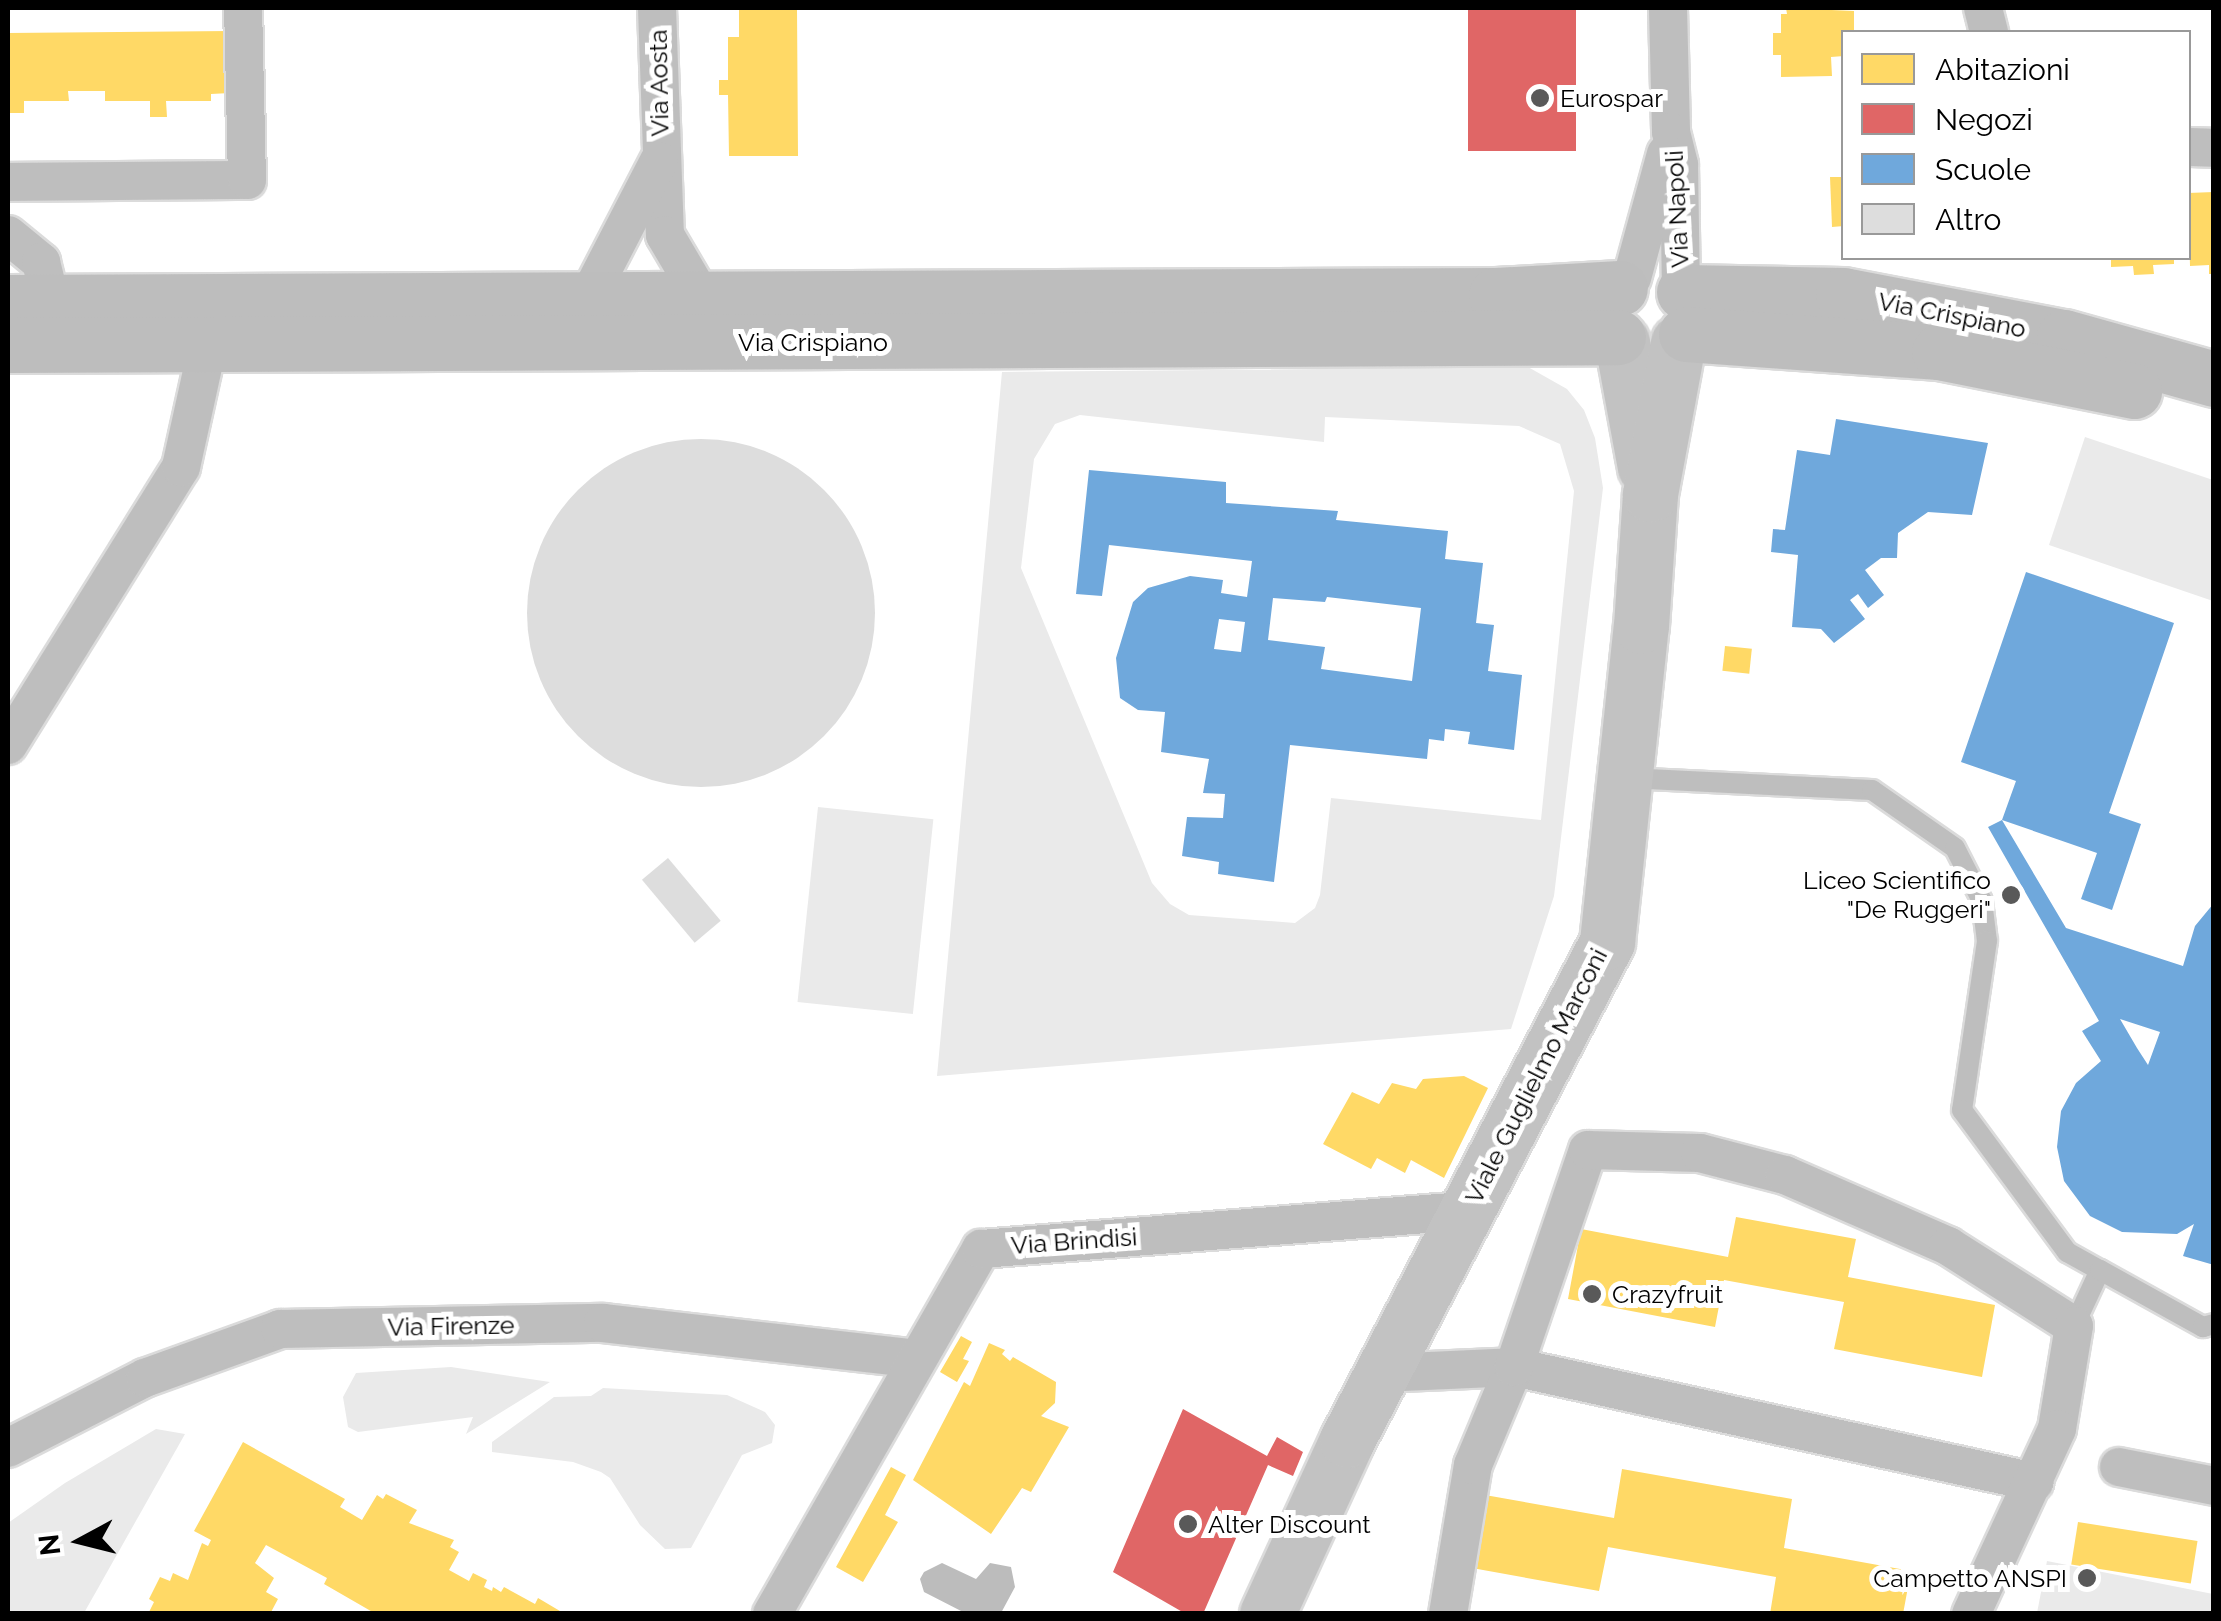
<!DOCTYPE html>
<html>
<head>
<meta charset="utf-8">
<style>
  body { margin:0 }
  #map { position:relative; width:2221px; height:1621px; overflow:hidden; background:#fff; font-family:Raleway,sans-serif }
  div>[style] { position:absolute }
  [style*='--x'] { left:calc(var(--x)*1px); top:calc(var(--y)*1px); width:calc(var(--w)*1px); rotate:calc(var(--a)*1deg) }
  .green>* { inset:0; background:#eaeaea; transform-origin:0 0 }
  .water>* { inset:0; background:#bcbcbc }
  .homes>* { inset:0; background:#ffd966; transform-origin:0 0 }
  .shops>* { inset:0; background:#e06666; transform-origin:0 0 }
  .schools>* { inset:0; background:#6fa8dc }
  .building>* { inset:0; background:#ddd; transform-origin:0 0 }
  .round { border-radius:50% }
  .roads { filter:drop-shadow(2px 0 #dbdbdb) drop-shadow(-2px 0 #dbdbdb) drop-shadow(0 2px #dbdbdb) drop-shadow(0 -2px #dbdbdb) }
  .lane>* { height:20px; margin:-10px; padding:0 10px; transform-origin:10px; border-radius:10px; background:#bebebe }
  .street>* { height:38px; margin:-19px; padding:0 19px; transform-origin:19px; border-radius:19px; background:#bebebe }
  .secondary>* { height:55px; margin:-27.5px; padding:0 27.5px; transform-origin:27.5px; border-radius:27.5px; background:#c2c2c2 }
  .primary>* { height:55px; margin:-27.5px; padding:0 27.5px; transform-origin:27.5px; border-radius:27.5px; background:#bdbdbd }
  .dots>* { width:28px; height:28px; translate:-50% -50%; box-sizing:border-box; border:5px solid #fff; border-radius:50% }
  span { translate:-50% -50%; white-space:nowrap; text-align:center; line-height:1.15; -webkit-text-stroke:10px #fff; paint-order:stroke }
  .street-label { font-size:25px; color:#000 }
  .poi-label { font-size:25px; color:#000 }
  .left { translate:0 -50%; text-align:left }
  .right { translate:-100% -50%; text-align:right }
  .frame { position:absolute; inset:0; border:10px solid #000; pointer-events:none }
  .legend { position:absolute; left:1841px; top:30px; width:350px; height:230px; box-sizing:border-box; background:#fff; border:2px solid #999; margin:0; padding:12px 18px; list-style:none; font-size:30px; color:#000 }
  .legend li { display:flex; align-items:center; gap:20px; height:50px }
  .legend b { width:50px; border:2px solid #999 }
  .north { position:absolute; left:30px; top:1491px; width:100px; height:100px; -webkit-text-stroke:8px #fff; paint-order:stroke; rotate:263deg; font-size:28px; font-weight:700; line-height:40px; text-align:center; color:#000 }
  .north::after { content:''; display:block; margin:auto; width:35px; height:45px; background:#000; clip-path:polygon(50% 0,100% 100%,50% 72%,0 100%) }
</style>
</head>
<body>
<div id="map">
  <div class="green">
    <div style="clip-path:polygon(evenodd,1528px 367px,1567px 389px,1584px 410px,1595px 438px,1603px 488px,1554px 896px,1511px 1029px,937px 1076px,1002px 372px,1528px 367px,1080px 415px,1324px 442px,1325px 417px,1519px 426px,1560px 444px,1574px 491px,1541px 820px,1331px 798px,1320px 895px,1315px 908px,1295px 923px,1189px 915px,1170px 904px,1152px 883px,1021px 568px,1034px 459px,1055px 424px,1080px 415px)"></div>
    <div style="clip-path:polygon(2085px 437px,2213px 480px,2213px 601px,2049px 545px)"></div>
    <div style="left:818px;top:807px;width:116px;height:196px;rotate:6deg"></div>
    <div style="clip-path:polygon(451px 1367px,550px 1382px,466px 1434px,473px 1417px,358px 1432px,348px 1427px,343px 1397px,356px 1373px)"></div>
    <div style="clip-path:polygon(603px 1388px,727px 1395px,765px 1412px,775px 1425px,772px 1443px,742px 1455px,691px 1548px,665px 1549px,640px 1525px,610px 1478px,601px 1472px,573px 1462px,492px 1452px,492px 1442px,554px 1397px,591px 1396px)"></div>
    <div style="clip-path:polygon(156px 1429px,185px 1434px,84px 1613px,8px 1613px,8px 1523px,65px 1483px)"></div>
    <div style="clip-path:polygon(2047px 1561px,2213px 1594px,2213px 1613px,2037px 1613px)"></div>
  </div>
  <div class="water">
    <div style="clip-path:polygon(942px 1563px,976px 1579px,990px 1563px,1011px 1567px,1015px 1587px,1001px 1613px,965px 1613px,924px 1592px,920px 1579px,924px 1572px)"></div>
  </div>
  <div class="homes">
    <div style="clip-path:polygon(739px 8px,797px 8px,798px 156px,729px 156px,728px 95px,719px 95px,719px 80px,728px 80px,728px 37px,739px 37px)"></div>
    <div style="clip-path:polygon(1786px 8px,1854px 11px,1854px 32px,1844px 32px,1844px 56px,1831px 57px,1832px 76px,1781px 77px,1781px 55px,1773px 55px,1773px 33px,1781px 33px,1781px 14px,1787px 14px)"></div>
    <div style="clip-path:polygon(230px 31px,230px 93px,211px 94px,211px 101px,166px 101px,167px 117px,150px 117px,150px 101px,105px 101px,105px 91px,68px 91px,69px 101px,24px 101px,24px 113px,8px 113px,8px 33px)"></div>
    <div style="clip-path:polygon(1830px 177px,1844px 177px,1844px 226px,1832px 227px)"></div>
    <div style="clip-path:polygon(2214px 192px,2214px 274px,2209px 274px,2209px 265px,2190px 266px,2188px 193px)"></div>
    <div style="clip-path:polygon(2111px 258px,2174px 258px,2174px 264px,2153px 265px,2154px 274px,2134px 275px,2133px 266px,2111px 267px)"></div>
    <div style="left:1725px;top:646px;width:27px;height:25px;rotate:6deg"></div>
    <div style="clip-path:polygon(1464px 1076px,1488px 1088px,1444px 1178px,1411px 1160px,1405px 1173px,1377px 1158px,1371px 1169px,1323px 1144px,1352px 1092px,1379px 1104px,1392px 1083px,1416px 1089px,1423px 1079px)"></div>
    <div style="clip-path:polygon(1736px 1217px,1856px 1239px,1848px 1277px,1995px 1305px,1982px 1377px,1834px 1349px,1844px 1302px,1724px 1280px,1715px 1327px,1568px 1299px,1581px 1229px,1728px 1257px)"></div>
    <div style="clip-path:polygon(961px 1336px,972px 1342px,963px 1359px,969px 1361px,957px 1382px,940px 1372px)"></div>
    <div style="clip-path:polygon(989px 1343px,1005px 1350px,1002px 1354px,1010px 1361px,1013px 1357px,1056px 1382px,1055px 1403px,1041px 1416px,1069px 1427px,1031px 1492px,1022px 1488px,991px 1534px,913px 1480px,964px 1382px,970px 1386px)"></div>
    <div style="clip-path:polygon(243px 1442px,345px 1499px,340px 1507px,362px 1520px,377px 1495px,383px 1499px,386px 1494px,417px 1510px,409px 1523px,454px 1540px,450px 1547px,459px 1552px,449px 1570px,469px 1581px,473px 1573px,487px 1580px,484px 1587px,492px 1591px,493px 1587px,501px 1592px,504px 1587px,535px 1604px,538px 1598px,565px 1614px,376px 1614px,324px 1584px,327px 1578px,266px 1545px,255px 1563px,274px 1578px,266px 1592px,278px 1599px,270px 1614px,148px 1614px,154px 1602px,149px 1599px,160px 1577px,170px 1581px,173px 1573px,188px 1580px,202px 1543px,208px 1546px,211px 1540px,194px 1531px)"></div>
    <div style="clip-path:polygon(891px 1467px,906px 1475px,885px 1515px,898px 1522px,863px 1582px,836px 1567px)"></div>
    <div style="clip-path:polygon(1622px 1469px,1792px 1499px,1784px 1548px,1911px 1571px,1903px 1614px,1770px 1614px,1776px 1577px,1608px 1547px,1599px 1591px,1472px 1568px,1485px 1495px,1614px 1518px)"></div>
    <div style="left:2078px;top:1522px;width:121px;height:43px;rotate:9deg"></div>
  </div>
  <div class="shops">
    <div style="left:1468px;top:8px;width:108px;height:143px"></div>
    <div style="clip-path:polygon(1183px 1409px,1267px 1456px,1277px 1437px,1303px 1452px,1293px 1476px,1268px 1465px,1203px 1614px,1186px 1614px,1113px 1572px)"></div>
  </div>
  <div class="schools">
    <div style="clip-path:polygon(1836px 419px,1988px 443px,1972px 515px,1928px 512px,1898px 533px,1897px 558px,1881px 558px,1865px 570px,1884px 595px,1868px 608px,1858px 594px,1850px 600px,1865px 619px,1834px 643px,1821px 629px,1792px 627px,1798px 555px,1771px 552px,1773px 529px,1785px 530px,1797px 450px,1830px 455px)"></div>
    <div style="clip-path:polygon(evenodd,1089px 470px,1226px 482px,1226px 503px,1338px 511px,1336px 520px,1448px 531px,1445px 559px,1483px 563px,1476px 623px,1494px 625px,1488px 671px,1522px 675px,1514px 750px,1468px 744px,1470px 732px,1445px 729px,1444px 741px,1429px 739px,1427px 759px,1290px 745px,1274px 882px,1218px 874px,1219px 862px,1182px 856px,1187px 817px,1223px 818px,1225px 794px,1203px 793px,1209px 759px,1161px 752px,1165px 712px,1138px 710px,1120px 698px,1116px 658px,1133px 602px,1148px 588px,1190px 576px,1223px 580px,1221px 593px,1247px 597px,1252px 561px,1109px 545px,1102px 596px,1076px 594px,1089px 470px,1327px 597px,1421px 608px,1412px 681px,1321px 669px,1325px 647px,1268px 640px,1273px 598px,1325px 602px,1327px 597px,1089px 470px,1219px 619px,1245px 622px,1241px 652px,1214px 649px,1219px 619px)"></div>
    <div style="clip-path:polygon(2026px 572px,2174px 623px,2109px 813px,2141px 824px,2112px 910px,2081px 899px,2097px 853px,2002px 820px,2016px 781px,1961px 762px)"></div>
    <div style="clip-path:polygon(evenodd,2002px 820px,2066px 928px,2183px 966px,2195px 926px,2214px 903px,2214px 1265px,2183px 1256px,2194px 1224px,2177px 1234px,2122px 1232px,2090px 1216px,2064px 1181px,2057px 1147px,2061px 1111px,2076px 1083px,2101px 1061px,2082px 1031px,2099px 1021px,1988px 827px,2002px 820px,2120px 1019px,2160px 1032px,2148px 1065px,2137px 1048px,2120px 1019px)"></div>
  </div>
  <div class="building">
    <div class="round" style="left:527px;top:439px;width:348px;height:348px"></div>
    <div style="left:668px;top:858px;width:82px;height:34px;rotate:50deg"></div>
  </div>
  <div class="roads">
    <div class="lane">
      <div style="--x:1627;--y:778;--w:245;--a:2.8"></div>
      <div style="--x:1872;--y:790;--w:101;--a:34.9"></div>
      <div style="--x:1955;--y:848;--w:59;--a:63"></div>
      <div style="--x:1982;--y:901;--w:40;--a:82.9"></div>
      <div style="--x:1987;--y:941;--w:171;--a:98.4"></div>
      <div style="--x:1962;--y:1110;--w:177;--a:53.5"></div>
      <div style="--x:2067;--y:1252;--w:38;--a:29"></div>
      <div style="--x:2100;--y:1270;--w:62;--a:114.9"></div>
      <div style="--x:2100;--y:1270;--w:118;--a:29"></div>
      <div style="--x:2203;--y:1327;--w:11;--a:-15"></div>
    </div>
    <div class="street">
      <div style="--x:657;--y:8;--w:227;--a:88"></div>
      <div style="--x:665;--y:235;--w:71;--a:59.5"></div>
      <div style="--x:1668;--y:8;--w:124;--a:88.6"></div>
      <div style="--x:1671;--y:132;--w:34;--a:76"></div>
      <div style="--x:1679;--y:165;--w:122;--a:89.1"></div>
      <div style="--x:1983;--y:8;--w:25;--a:76"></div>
      <div style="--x:2188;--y:147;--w:26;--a:2"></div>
      <div style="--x:8;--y:182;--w:239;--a:-0.5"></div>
      <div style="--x:247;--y:180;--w:171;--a:-91.3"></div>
      <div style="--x:8;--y:235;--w:43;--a:39.3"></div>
      <div style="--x:41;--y:262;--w:41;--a:76"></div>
      <div style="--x:1632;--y:278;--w:129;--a:-74.7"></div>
      <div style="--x:589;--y:296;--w:152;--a:-62.6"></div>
      <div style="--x:8;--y:745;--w:327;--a:-58.1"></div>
      <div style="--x:181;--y:467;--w:126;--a:-77.6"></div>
      <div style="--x:1382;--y:1373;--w:132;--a:-2.6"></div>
      <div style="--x:1514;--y:1367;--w:533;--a:12.47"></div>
      <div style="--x:8;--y:1448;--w:154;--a:-27.1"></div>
      <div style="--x:145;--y:1378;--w:144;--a:-19.9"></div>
      <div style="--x:280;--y:1329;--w:323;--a:-1.1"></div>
      <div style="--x:603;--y:1323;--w:316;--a:6.5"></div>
      <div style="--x:2119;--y:1467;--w:97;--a:11.3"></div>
      <div style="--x:772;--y:1614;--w:421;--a:-60.2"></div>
      <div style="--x:981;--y:1249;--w:487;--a:-4.5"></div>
      <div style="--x:1448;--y:1614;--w:151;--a:-80.5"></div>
      <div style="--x:1473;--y:1465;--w:106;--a:-67.3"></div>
      <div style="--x:1514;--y:1367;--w:229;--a:-71.2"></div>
      <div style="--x:1588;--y:1150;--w:112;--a:1.5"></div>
      <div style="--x:1700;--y:1153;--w:88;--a:14.5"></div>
      <div style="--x:1785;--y:1175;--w:178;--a:23.5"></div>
      <div style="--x:1948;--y:1246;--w:149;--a:32.4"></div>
      <div style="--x:2074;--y:1326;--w:104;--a:99.4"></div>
      <div style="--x:2057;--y:1429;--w:204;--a:114.9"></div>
    </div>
    <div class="secondary">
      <div style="--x:1622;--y:342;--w:127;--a:79.6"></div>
      <div style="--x:1267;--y:1614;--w:192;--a:-65.3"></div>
      <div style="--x:1347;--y:1440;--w:562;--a:-62.43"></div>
      <div style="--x:1607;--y:942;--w:318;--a:-83.9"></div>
      <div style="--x:1641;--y:626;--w:132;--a:-86.1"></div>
      <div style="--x:1650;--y:494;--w:154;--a:-79.5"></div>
    </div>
    <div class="primary">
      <div style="--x:1684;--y:292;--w:159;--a:1.1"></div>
      <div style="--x:1843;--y:295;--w:225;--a:10.8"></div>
      <div style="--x:2064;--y:337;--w:156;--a:15.6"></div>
      <div style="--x:8;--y:302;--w:1488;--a:-0.27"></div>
      <div style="--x:1496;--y:295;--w:124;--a:-3.2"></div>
      <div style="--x:1686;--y:334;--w:254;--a:4.1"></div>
      <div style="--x:1939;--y:352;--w:199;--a:11.3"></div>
      <div style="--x:8;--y:345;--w:1610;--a:-0.28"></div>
    </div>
  </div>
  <div class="dots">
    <div style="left:1540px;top:98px;background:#595959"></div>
    <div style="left:2011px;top:895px;background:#595959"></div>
    <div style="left:1592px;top:1294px;background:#595959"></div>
    <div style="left:1188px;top:1524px;background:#595959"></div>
    <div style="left:2087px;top:1578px;background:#595959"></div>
  </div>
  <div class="street-label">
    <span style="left:659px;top:83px;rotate:-91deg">Via Aosta</span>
    <span style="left:1677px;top:209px;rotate:-93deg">Via Napoli</span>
    <span style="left:1952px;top:315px;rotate:11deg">Via Crispiano</span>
    <span style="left:813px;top:342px">Via Crispiano</span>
    <span style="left:1536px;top:1076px;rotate:-63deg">Viale Guglielmo Marconi</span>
    <span style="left:1074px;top:1241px;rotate:-4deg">Via Brindisi</span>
    <span style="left:451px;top:1326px;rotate:-1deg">Via Firenze</span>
  </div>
  <div class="poi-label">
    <span class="left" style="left:1560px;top:98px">Eurospar</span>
    <span class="right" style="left:1991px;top:895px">Liceo Scientifico<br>"De Ruggeri"</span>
    <span class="left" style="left:1612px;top:1294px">Crazyfruit</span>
    <span class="left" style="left:1208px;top:1524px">Alter Discount</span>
    <span class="right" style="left:2067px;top:1578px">Campetto ANSPI</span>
  </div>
  <div class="frame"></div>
  <ul class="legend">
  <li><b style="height:28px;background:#ffd966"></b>Abitazioni</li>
  <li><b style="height:28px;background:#e06666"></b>Negozi</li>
  <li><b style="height:28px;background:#6fa8dc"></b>Scuole</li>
  <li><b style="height:28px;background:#ddd"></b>Altro</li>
  </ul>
  <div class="north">N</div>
</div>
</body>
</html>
